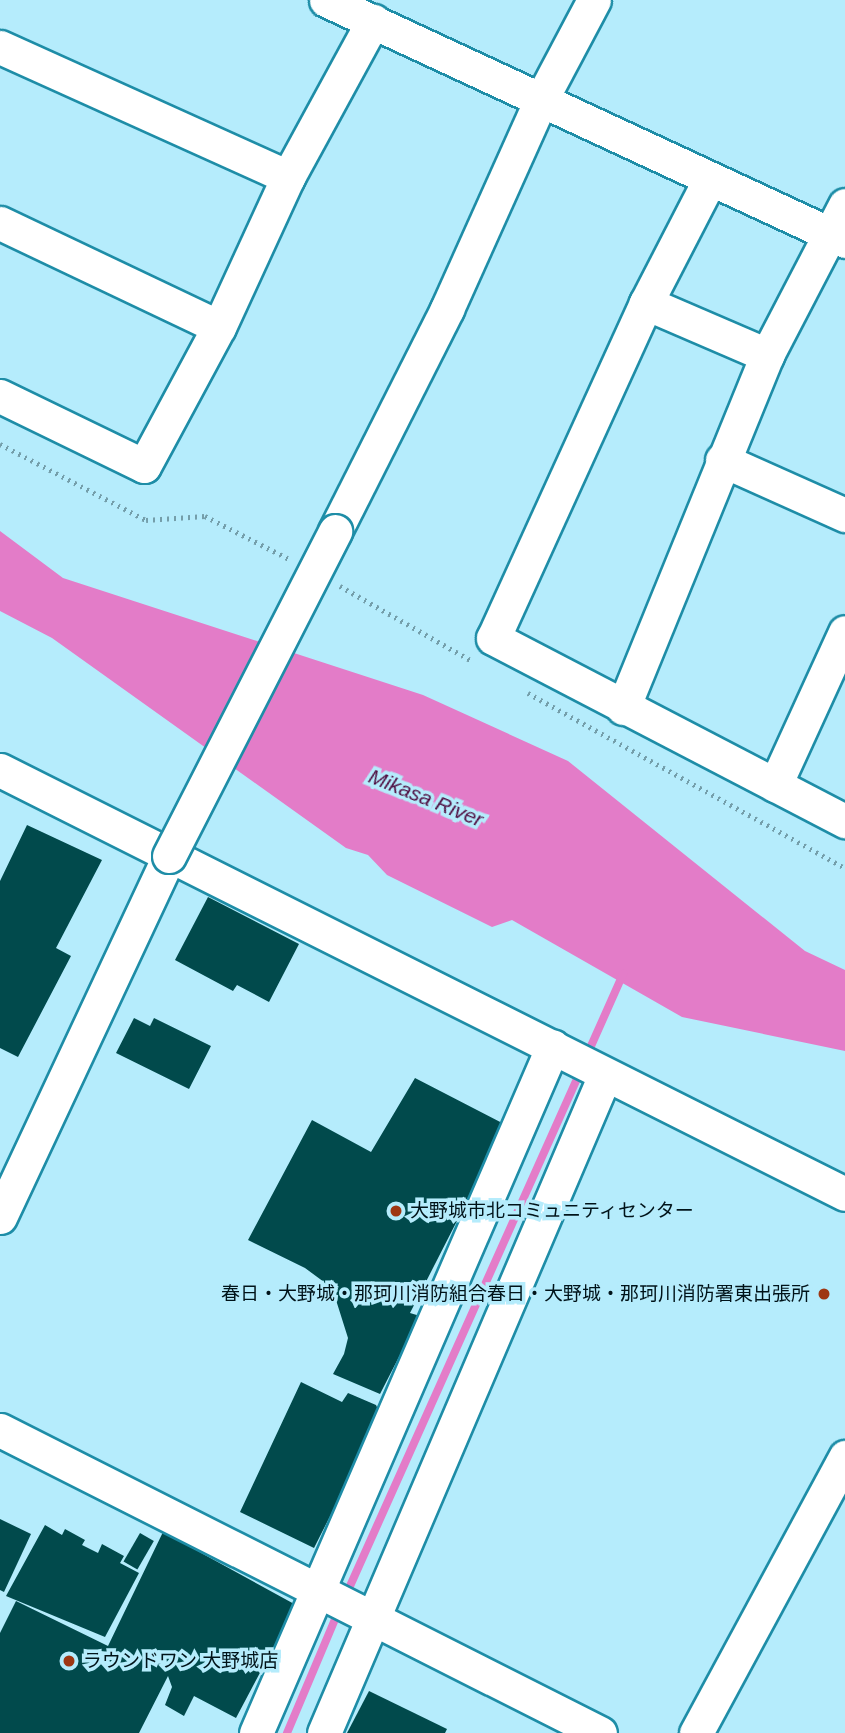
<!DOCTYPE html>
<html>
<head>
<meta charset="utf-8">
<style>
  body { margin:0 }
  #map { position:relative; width:845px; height:1733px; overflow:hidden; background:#b5ecfc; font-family:Helvetica,"Noto Sans JP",sans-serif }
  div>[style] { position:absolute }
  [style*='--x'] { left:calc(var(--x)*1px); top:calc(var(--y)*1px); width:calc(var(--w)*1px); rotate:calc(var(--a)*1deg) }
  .water>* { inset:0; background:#e37cc8 }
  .stream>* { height:8px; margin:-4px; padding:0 4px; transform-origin:4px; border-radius:4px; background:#e37cc8 }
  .building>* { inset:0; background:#014a4c; transform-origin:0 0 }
  .path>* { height:4.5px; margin-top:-2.25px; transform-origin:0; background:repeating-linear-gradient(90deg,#749eaa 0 2px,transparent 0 7px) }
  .roads { filter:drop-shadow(2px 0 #1e8da7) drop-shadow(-2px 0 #1e8da7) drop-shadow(0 2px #1e8da7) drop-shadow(0 -2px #1e8da7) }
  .minor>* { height:33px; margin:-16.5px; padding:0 16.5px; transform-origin:16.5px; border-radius:16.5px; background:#fff }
  .bridges { filter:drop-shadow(2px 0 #1e8da7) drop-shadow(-2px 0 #1e8da7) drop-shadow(0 2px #1e8da7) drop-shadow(0 -2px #1e8da7) }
  .minor-bridge>* { height:33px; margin:-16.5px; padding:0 16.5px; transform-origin:16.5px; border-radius:16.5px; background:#fff }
  .dots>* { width:19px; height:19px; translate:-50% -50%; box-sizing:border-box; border:4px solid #b5ecfc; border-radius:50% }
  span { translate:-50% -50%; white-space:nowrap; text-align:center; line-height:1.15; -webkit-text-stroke:7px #b5ecfc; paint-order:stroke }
  .poi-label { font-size:19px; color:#001319 }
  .left { translate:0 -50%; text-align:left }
  .right { translate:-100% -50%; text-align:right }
  .water-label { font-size:21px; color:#4f0f42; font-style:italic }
</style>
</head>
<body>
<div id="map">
  <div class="water">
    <div style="clip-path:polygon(0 531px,63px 578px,423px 695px,568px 761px,805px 951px,845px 970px,845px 1051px,682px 1017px,512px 920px,492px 927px,387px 875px,368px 855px,346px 848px,52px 638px,0 611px)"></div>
  </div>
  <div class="stream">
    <div style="--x:587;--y:1055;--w:89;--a:-66"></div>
    <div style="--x:346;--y:1595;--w:575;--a:-65.89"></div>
    <div style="--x:287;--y:1733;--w:134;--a:-67.1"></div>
  </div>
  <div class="building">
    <div style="clip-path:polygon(27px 825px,102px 860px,56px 948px,71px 956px,18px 1057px,0 1048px,0 881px)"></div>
    <div style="clip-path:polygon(208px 897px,299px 944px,269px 1002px,237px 985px,233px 991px,175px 960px)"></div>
    <div style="clip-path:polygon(134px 1018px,150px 1026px,154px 1018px,211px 1046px,189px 1089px,116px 1053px)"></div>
    <div style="clip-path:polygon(415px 1078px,506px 1125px,410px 1313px,420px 1316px,380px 1394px,333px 1374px,344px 1354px,348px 1338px,336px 1300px,324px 1282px,305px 1268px,248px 1240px,312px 1120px,371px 1152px)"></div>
    <div style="clip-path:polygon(301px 1382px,342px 1402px,348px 1393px,376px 1405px,383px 1420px,363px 1451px,314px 1548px,240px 1512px)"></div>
    <div style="clip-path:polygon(0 1519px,31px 1534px,4px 1592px,0 1590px)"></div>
    <div style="clip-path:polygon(45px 1525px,62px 1535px,65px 1529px,85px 1540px,82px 1545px,98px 1553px,102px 1544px,124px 1556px,120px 1563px,139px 1573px,105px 1637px,6px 1596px)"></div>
    <div style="clip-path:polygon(163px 1532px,296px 1605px,236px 1718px,194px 1696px,184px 1716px,165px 1705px,172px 1687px,168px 1676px,139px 1733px,0 1733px,0 1633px,16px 1601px,108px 1646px)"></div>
    <div style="left:140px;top:1533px;width:16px;height:33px;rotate:30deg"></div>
    <div style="clip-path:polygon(369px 1691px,447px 1729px,445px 1733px,347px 1733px)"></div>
  </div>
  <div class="path">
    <div style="--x:0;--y:444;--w:165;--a:27.5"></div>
    <div style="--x:146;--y:520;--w:59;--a:-3.9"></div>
    <div style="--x:205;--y:516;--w:94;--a:27.1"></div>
    <div style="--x:340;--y:586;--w:152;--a:29.6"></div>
    <div style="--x:528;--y:693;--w:362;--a:28.9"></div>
  </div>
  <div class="roads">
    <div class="minor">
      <div style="--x:326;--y:0;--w:572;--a:24.91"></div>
      <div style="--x:0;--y:47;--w:316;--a:24.3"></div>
      <div style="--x:710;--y:179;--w:140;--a:117.3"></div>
      <div style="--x:646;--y:303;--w:368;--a:114.5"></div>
      <div style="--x:493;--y:638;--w:397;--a:27.5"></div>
      <div style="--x:0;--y:223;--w:242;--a:25.4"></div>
      <div style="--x:646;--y:303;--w:132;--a:23.3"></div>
      <div style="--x:0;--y:396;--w:160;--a:25.9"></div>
      <div style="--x:144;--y:466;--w:158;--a:-61.7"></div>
      <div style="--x:219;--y:327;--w:165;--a:-65.3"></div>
      <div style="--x:288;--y:177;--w:178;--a:-61.4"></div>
      <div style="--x:722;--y:460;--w:135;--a:24.1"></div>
      <div style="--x:335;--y:531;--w:249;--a:-63.2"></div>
      <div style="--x:447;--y:309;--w:229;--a:-65.8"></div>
      <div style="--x:541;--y:100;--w:113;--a:-62.1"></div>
      <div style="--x:623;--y:708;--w:381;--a:-67.8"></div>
      <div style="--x:767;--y:355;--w:169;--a:-62.5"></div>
      <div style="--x:0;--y:770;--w:945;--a:26.65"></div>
      <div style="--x:775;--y:785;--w:168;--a:-65.4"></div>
      <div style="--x:0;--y:1217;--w:399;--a:-64.9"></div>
      <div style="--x:0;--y:1430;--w:672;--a:26.79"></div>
      <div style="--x:256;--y:1733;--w:748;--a:-66.62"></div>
      <div style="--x:324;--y:1733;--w:715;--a:-66.88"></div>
      <div style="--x:696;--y:1733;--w:314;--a:-61.6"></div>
    </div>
  </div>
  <div class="bridges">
    <div class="minor-bridge">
      <div style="--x:169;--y:856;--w:365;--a:-62.9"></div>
    </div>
  </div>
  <div class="dots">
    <div style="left:396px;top:1211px;background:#9e3713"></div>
    <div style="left:824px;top:1294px;background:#9e3713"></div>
    <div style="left:69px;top:1661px;background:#9e3713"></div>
  </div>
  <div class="poi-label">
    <span class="left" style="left:410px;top:1211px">大野城市北コミュニティセンター</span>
    <span class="right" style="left:810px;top:1294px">春日・大野城・那珂川消防組合春日・大野城・那珂川消防署東出張所</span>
    <span class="left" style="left:83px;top:1661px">ラウンドワン 大野城店</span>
  </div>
  <div class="water-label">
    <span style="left:426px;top:798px;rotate:22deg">Mikasa River</span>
  </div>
</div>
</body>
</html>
